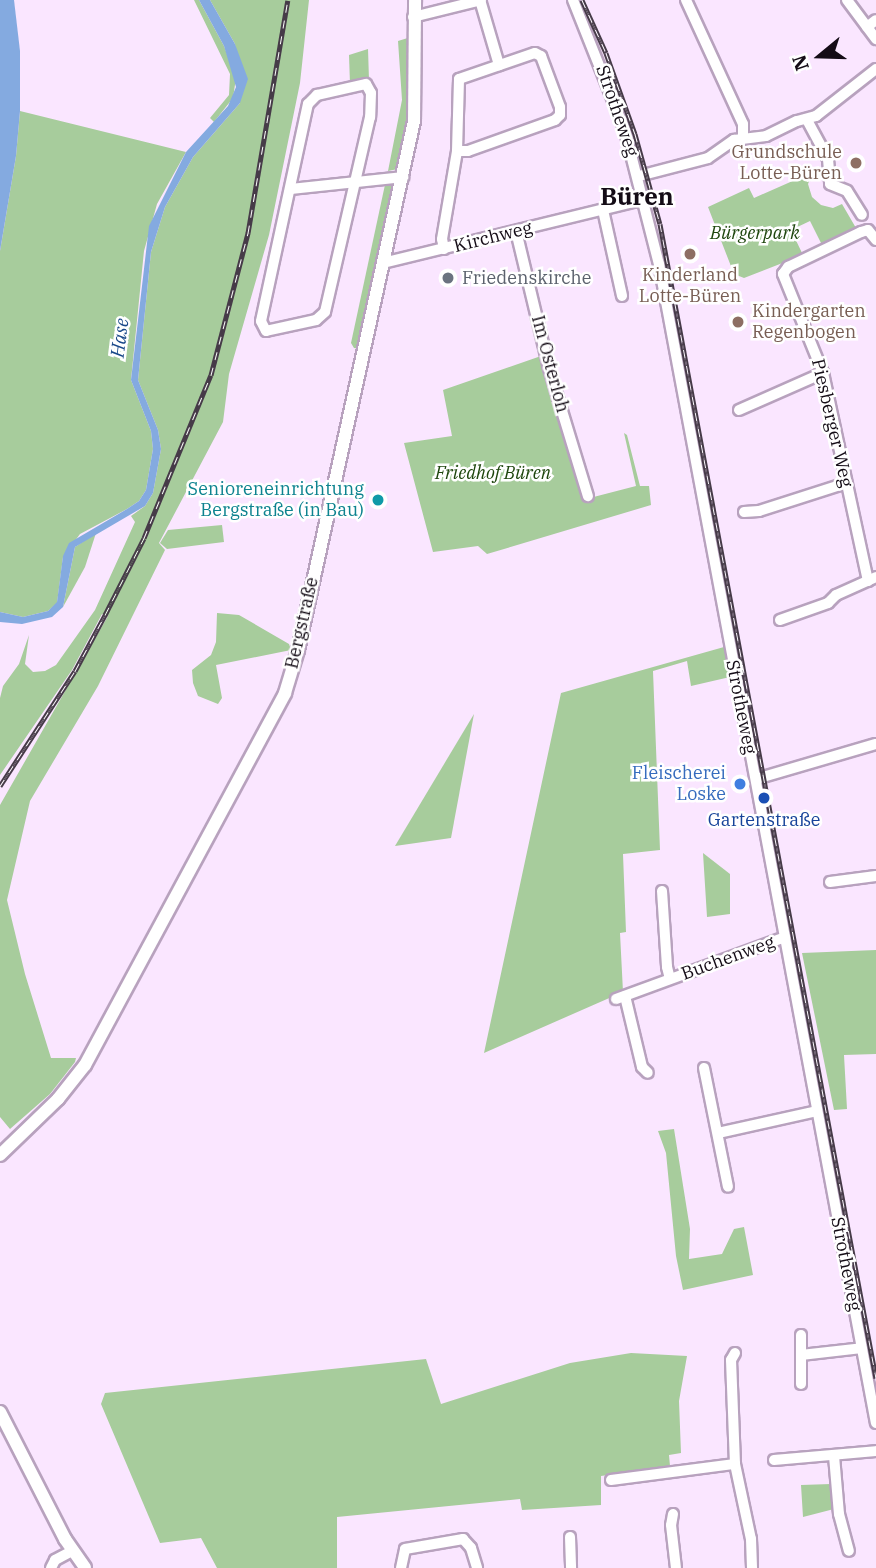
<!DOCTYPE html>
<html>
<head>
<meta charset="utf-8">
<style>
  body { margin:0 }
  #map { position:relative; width:876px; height:1568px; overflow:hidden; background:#fae6ff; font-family:"IBM Plex Serif",serif }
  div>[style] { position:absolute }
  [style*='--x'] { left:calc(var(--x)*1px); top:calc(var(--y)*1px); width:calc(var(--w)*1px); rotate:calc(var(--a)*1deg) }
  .green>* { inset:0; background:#a7cc9c }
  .water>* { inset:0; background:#84aae0 }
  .roads { filter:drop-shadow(2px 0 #b8a2be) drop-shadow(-2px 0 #b8a2be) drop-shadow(0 2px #b8a2be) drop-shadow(0 -2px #b8a2be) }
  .minor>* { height:10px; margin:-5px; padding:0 5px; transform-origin:5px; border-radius:5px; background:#fff }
  .tertiary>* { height:12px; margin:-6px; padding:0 6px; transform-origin:6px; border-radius:6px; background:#fff }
  .rail>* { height:5px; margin-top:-2.5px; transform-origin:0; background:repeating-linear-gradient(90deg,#fff 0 8px,#463b48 0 16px); box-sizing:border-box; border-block:2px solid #463b48 }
  .dots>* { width:19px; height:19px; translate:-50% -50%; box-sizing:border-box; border:4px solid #fff; border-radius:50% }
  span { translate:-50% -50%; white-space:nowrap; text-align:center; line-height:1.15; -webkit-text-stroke:5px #fff; paint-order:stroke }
  .street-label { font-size:18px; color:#140c16 }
  .education-label { font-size:18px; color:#785e54 }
  .right { translate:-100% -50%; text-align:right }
  .left { translate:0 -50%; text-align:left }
  .park-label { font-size:18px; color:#1e460d; font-style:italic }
  .worship-label { font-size:18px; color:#5b616d }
  .culture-label { font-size:18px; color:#0d838f }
  .shop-label { font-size:18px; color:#366cbe }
  .transit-label { font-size:18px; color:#164399 }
  .water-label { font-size:19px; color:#194889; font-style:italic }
  .district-label { font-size:24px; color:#140c16; font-weight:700 }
  .north { position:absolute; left:785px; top:21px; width:70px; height:70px; -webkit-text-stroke:5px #fff; paint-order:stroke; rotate:251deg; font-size:19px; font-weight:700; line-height:28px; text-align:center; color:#140c16 }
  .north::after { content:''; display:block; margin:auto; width:24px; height:32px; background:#140c16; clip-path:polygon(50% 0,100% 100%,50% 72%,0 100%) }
</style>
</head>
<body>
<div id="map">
  <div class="green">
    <div style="clip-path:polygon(194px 0,199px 0,224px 46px,236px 78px,233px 98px,214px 122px,210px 118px,229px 95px,230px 74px)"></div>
    <div style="clip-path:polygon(210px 0,309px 0,300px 83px,269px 235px,229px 374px,223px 422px,159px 543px,165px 550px,98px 686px,30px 801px,7px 900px,25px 974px,51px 1058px,76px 1058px,75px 1062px,50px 1094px,10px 1129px,0 1117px,0 805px,108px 616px,102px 614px,72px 670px,0 775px,0 698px,3px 686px,19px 664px,29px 635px,25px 664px,33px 672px,45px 671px,56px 665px,95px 610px,135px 522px,131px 516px,145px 506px,153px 493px,161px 449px,158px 430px,138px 380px,151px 252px,165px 207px,193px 157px,240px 103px,235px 44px)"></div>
    <div style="clip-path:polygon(411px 37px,411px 121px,398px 169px,388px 171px,402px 100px,398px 41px)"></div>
    <div style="clip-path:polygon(368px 49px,369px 80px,350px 84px,349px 55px)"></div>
    <div style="clip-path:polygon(20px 111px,186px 152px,157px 204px,144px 251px,131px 380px,151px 431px,153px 449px,146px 490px,139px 501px,127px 509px,80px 534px,63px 557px,57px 603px,48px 611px,23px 617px,0 612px,0 251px,16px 156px)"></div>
    <div style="clip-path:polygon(813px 172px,808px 184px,812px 197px,821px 205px,833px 208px,842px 204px,856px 228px,822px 245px,810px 221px,791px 230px,803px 255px,744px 278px,734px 274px,708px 207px,749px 188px,754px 198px)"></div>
    <div style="clip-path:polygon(386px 180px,395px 183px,361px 349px,354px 348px,351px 343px)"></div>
    <div style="clip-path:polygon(541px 356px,582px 500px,636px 486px,624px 433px,627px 435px,640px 486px,649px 486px,651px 505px,487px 554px,478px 546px,433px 552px,404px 443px,452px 436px,443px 390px)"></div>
    <div style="clip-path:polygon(222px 525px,224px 542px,167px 549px,160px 543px,168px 530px)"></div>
    <div style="clip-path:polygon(96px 533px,85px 567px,63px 607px,75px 547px)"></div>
    <div style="clip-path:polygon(217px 613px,239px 615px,289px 644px,291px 650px,216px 665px,222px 698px,218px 704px,198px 696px,193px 683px,192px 670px,211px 655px,216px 642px)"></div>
    <div style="clip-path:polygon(724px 647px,730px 677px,691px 686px,687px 661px,653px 671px,660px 850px,623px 854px,626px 932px,620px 933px,623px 992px,484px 1053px,561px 693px)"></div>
    <div style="clip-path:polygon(474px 714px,451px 838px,395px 846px)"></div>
    <div style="clip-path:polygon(703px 853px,730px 874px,730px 914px,707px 917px)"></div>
    <div style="clip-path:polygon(876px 950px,876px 1054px,844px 1055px,847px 1109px,834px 1110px,802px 953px)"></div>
    <div style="clip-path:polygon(674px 1129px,690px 1229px,689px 1259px,722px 1254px,734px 1229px,744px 1227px,753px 1275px,683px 1290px,676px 1256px,666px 1153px,658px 1131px)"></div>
    <div style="clip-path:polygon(631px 1353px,687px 1356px,679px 1401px,681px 1453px,669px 1455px,670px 1466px,601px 1476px,601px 1505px,522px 1510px,520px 1499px,337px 1517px,337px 1568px,217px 1568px,201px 1538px,160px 1543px,101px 1404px,105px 1393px,426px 1359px,441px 1404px,570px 1363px)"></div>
    <div style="clip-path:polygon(831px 1484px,834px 1509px,803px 1517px,801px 1485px)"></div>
  </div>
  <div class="water">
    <div style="clip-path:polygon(0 0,14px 0,20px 51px,20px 111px,16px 156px,0 251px)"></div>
    <div style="clip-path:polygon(199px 0,210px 0,235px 44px,248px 79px,240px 103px,193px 157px,165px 207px,151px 252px,138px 380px,158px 430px,161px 449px,153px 493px,145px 506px,75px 547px,63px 607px,52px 617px,22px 624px,0 622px,0 612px,23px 617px,48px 611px,57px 602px,63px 556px,69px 543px,127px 509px,139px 501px,146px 490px,153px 449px,151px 431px,131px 380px,149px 226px,186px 152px,228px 106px,236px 87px,224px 46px)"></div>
  </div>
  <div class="roads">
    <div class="minor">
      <div style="--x:480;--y:0;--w:68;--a:73.7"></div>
      <div style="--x:573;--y:0;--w:141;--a:68.3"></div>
      <div style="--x:625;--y:131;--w:137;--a:75.7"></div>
      <div style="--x:659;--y:264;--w:1179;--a:79.4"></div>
      <div style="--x:686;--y:0;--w:136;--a:65.3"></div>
      <div style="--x:743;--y:124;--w:13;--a:90"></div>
      <div style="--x:847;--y:0;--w:49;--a:53.4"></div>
      <div style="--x:413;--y:17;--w:70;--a:-14"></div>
      <div style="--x:867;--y:27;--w:11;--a:-38"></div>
      <div style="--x:366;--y:84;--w:10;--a:61"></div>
      <div style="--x:371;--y:93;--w:24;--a:92"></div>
      <div style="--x:370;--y:117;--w:200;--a:103"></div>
      <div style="--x:325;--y:312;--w:12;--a:138"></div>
      <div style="--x:316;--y:320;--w:51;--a:167.6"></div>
      <div style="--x:266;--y:331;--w:11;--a:-117"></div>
      <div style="--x:261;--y:321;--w:222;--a:-77.8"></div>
      <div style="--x:308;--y:104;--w:13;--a:-45"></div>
      <div style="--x:317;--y:95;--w:50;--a:-12.7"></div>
      <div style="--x:807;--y:120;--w:44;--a:61.7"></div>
      <div style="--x:828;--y:159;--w:25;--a:85"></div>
      <div style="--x:830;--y:184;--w:18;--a:22"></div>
      <div style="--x:847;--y:191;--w:28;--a:58"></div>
      <div style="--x:639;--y:176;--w:71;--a:-14.6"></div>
      <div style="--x:708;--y:158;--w:32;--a:-35"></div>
      <div style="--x:734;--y:140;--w:32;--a:-7"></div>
      <div style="--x:766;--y:136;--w:34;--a:-26"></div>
      <div style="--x:797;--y:121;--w:20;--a:-15"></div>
      <div style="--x:816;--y:116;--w:76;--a:-38.1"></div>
      <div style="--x:291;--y:189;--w:113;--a:-6.1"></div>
      <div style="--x:603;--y:210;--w:88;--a:77.5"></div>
      <div style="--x:516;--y:231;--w:141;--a:76.5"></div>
      <div style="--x:549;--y:368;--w:134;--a:73.1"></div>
      <div style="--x:444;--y:249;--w:10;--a:-101"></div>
      <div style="--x:442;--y:239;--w:89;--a:-80.3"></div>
      <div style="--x:457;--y:151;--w:72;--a:-88.4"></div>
      <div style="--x:459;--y:79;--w:80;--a:-18.9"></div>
      <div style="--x:535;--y:53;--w:7;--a:27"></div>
      <div style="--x:541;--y:56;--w:54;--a:69.6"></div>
      <div style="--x:560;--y:107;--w:8;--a:90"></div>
      <div style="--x:560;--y:115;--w:7;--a:135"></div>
      <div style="--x:555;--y:120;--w:92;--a:160.4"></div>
      <div style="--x:468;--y:151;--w:11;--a:180"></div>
      <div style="--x:383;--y:263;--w:270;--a:-13.7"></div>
      <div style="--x:739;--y:410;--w:92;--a:-23.8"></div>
      <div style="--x:744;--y:512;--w:15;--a:-4"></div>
      <div style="--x:759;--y:511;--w:91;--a:-17.8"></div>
      <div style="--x:868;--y:581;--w:213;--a:-102.2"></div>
      <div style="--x:823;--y:373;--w:107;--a:-112"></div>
      <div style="--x:783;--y:274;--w:9;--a:-54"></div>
      <div style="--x:788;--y:267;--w:81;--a:-25.6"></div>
      <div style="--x:861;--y:232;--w:7;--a:-16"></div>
      <div style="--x:868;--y:230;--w:13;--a:51"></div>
      <div style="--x:780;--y:620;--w:51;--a:-19.5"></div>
      <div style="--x:828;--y:603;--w:11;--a:-45"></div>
      <div style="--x:836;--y:595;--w:44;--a:-24.2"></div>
      <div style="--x:756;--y:779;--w:125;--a:-16.3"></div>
      <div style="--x:830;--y:882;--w:46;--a:-7.4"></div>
      <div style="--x:662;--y:891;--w:76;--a:86.2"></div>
      <div style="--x:667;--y:967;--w:12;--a:76"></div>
      <div style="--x:625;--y:996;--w:73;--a:76.5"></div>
      <div style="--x:642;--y:1067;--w:8;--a:45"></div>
      <div style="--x:616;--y:999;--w:180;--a:-20.1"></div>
      <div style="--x:704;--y:1068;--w:121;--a:78.6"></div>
      <div style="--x:718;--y:1133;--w:101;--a:-12.5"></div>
      <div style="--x:801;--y:1335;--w:49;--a:90"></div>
      <div style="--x:735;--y:1353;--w:8;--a:120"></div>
      <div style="--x:731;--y:1360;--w:104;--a:87.8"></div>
      <div style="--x:735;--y:1464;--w:77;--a:78"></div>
      <div style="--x:751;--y:1539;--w:29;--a:88"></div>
      <div style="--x:801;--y:1355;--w:61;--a:-6.5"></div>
      <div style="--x:834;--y:1456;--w:58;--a:85.1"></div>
      <div style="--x:839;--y:1514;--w:38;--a:75"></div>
      <div style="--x:774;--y:1460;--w:102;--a:-5"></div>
      <div style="--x:611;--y:1480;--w:125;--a:-7.4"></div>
      <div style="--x:673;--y:1514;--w:11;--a:100"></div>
      <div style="--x:671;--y:1525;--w:43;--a:83.4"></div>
      <div style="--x:570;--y:1537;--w:31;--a:88"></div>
      <div style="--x:51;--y:1568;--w:9;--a:-63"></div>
      <div style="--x:55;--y:1560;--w:19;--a:-28"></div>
      <div style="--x:401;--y:1568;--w:19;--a:-78"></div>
      <div style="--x:405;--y:1549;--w:59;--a:-9.8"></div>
      <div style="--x:463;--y:1539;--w:12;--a:48"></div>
      <div style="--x:471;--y:1548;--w:21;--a:73"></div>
    </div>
    <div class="tertiary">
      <div style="--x:0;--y:1155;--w:81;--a:-44"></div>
      <div style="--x:58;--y:1099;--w:43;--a:-51.5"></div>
      <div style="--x:85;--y:1065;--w:422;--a:-61.7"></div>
      <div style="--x:285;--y:693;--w:45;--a:-73.2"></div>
      <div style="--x:298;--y:650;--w:542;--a:-77.63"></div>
      <div style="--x:414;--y:121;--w:121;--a:-89.5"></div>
      <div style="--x:0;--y:1412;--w:143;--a:62.9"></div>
      <div style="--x:65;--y:1539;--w:35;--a:55"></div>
    </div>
  </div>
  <div class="rail">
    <div style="--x:582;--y:0;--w:58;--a:65.6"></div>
    <div style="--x:606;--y:53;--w:86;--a:70.3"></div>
    <div style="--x:635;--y:134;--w:93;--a:74.5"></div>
    <div style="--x:660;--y:224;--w:1174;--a:79.4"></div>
    <div style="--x:0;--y:786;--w:137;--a:-56.9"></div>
    <div style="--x:75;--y:671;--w:64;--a:-61.8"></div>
    <div style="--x:105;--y:615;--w:86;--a:-63.1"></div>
    <div style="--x:144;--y:538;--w:176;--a:-67.7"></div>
    <div style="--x:211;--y:375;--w:147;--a:-75.4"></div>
    <div style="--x:248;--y:233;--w:236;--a:-80.3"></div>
  </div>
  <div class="dots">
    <div style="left:856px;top:163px;background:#8d6e63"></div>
    <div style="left:690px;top:254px;background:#8d6e63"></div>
    <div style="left:448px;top:278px;background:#6b7280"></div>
    <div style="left:738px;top:322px;background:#8d6e63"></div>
    <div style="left:378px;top:500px;background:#0f9aa8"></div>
    <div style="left:740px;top:784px;background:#3f7fe0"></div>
    <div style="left:764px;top:798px;background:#1a4fb4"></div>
  </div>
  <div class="street-label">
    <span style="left:617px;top:111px;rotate:71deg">Strotheweg</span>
    <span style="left:493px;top:237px;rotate:-14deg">Kirchweg</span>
    <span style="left:550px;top:364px;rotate:75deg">Im Osterloh</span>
    <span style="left:832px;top:423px;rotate:77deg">Piesberger Weg</span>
    <span style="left:302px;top:623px;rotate:-77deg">Bergstraße</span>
    <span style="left:741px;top:707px;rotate:79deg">Strotheweg</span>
    <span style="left:728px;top:958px;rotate:-20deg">Buchenweg</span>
    <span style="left:846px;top:1264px;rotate:79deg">Strotheweg</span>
  </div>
  <div class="education-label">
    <span class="right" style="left:842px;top:163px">Grundschule<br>Lotte-Büren</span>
    <span style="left:690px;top:286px">Kinderland<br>Lotte-Büren</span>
    <span class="left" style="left:752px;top:322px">Kindergarten<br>Regenbogen</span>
  </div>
  <div class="park-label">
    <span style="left:755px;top:233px">Bürgerpark</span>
    <span style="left:493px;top:473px">Friedhof Büren</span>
  </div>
  <div class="worship-label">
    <span class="left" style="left:462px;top:278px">Friedenskirche</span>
  </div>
  <div class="culture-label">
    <span class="right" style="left:364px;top:500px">Senioreneinrichtung<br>Bergstraße (in Bau)</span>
  </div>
  <div class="shop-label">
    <span class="right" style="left:726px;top:784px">Fleischerei<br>Loske</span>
  </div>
  <div class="transit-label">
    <span style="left:764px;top:820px">Gartenstraße</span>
  </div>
  <div class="water-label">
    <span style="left:120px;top:338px;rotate:-83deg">Hase</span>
  </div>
  <div class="district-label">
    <span style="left:637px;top:197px">Büren</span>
  </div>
  <div class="north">N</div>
</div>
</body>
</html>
